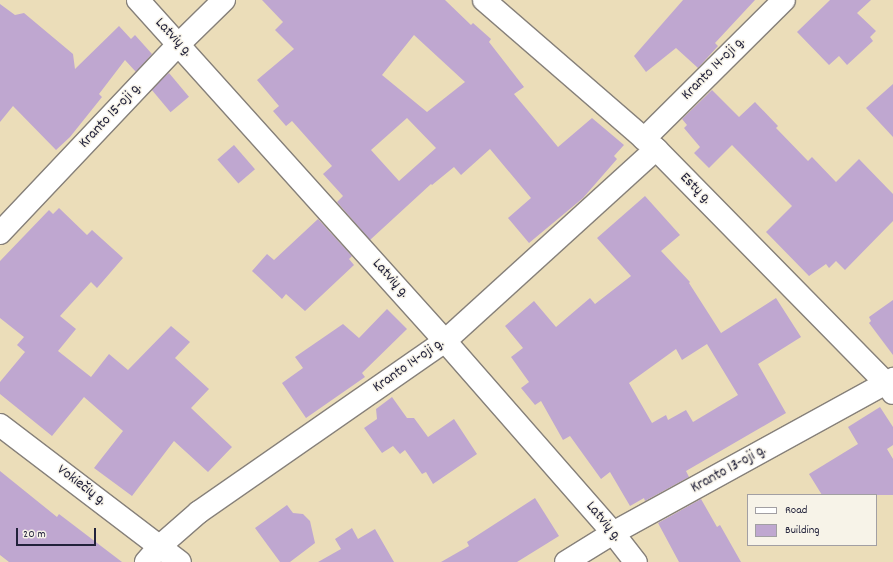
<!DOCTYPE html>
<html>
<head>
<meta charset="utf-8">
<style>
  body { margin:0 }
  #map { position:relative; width:893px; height:562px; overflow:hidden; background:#ebddb9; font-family:Dekko,sans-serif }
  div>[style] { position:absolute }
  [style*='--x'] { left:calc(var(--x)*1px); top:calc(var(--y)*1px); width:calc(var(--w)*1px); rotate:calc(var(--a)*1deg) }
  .building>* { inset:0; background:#bfa7d0; transform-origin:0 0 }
  .roads { filter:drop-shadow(1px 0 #86807a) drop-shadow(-1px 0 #86807a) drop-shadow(0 1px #86807a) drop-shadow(0 -1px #86807a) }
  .minor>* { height:22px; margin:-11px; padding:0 11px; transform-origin:11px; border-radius:11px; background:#fff }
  span { translate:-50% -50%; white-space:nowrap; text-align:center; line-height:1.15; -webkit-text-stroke:3px #f7f3e8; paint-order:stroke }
  .street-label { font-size:15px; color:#22223b }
  .legend { position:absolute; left:747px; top:494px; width:130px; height:52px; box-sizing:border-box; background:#f7f3e8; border:1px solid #a29fa3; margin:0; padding:5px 7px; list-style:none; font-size:12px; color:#22223b }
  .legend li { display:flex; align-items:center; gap:8px; height:20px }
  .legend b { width:20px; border:1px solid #a29fa3 }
  .scale { position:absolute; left:16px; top:528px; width:80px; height:18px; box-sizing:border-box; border:2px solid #22223b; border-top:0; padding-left:5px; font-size:12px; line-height:14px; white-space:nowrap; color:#22223b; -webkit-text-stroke:3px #f7f3e8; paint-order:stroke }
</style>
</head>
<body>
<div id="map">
  <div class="building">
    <div style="clip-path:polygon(evenodd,262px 0,445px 0,471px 25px,473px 23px,491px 39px,489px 42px,524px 87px,514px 94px,558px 147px,592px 118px,624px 145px,614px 156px,617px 159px,583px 198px,529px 243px,508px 218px,531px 198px,490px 149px,461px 175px,454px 167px,432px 185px,431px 184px,370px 240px,337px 202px,343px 196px,323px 174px,332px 166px,292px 121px,286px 126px,273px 111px,279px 106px,257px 80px,294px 49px,275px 30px,283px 22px,262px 0,414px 35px,465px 82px,427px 112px,382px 75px,414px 35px,262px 0,407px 118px,436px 148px,399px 181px,371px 150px,407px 118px)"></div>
    <div style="clip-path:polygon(683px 0,755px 0,715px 43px,718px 46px,698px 68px,676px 48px,646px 72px,634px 56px)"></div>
    <div style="clip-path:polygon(830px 0,871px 0,857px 13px,876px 31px,870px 37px,873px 41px,847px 65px,839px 56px,829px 65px,797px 32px)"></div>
    <div style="clip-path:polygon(0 4px,15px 15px,24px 13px,73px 54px,75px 69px,119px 26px,131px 39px,135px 35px,152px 54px,136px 72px,125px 60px,99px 94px,102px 97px,70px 137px,56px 150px,13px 106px,0 122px)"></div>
    <div style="left:169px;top:73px;width:31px;height:24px;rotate:50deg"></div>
    <div style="clip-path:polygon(893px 84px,893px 137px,866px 108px)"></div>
    <div style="clip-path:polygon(712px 90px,739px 117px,755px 102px,778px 126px,776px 128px,808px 161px,812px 157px,836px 182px,859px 159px,893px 194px,893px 221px,845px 270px,836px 261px,829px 268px,826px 264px,809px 276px,766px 232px,792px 206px,732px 145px,709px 168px,694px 153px,700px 147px,684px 128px,687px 125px,682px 119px)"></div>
    <div style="left:234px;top:145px;width:32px;height:22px;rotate:49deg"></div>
    <div style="clip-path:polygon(evenodd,645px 196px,680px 235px,661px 251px,690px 282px,689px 283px,721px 333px,776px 298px,801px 337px,758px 364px,786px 413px,686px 471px,689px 477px,645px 501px,644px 498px,630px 506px,610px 472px,601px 479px,570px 436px,563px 440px,541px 401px,535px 405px,521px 388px,529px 382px,511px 357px,523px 348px,505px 326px,534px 301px,556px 327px,590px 298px,595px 304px,631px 276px,597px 238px,645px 196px,707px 344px,738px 395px,693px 422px,686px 410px,668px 420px,666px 415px,652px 423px,629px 383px,676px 349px,682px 360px,707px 344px)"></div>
    <div style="clip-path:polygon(59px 208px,87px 235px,92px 230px,123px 258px,97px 288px,91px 282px,60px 316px,76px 329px,58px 351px,91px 377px,109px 354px,128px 370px,171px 326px,190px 342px,175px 358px,209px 389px,191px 408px,232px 447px,208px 472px,174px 441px,132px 496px,94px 468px,123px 431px,84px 397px,52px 436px,0 394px,0 382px,25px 352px,17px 345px,24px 337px,0 318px,0 261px,49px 210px,53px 214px)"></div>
    <div style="clip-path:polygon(318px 219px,352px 256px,349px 259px,354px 265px,305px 311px,286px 294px,282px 299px,252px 271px,267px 254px,274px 260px)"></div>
    <div style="clip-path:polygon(893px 300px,893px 355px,869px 323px,871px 321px,869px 317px)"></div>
    <div style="clip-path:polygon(387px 309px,407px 329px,362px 373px,365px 377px,306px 418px,282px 383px,303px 368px,295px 357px,343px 324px,359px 338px)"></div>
    <div style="clip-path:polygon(392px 397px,407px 418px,414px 418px,428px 437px,454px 419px,477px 454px,433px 484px,426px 472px,422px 474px,405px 450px,400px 454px,393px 446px,382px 453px,364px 428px,377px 419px,376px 409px)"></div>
    <div style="clip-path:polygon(880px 407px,893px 427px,893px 445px,887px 449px,893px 459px,893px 495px,822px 495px,809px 474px,858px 444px,848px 427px)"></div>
    <div style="clip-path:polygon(0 471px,57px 517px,59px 514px,122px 562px,9px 562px,0 555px)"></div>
    <div style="clip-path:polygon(535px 498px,559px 536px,517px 562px,441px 562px,469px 546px,467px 542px)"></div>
    <div style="clip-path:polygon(701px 499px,717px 527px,720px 525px,741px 562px,679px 562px,658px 523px)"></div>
    <div style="clip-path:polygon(287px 505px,293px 513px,303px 514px,310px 521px,315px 543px,290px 562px,280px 562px,255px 528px)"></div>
    <div style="clip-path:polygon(352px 528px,358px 539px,375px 529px,394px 562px,318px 562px,341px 549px,335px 539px)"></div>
  </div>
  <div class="roads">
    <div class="minor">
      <div style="--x:138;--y:0;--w:459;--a:48"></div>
      <div style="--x:445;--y:341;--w:255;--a:48.8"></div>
      <div style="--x:613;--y:533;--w:37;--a:52"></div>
      <div style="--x:484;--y:0;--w:228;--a:40.9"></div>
      <div style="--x:656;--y:149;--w:328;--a:45.5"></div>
      <div style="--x:886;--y:383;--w:12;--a:55"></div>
      <div style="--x:644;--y:139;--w:197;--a:-44.8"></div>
      <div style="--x:0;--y:233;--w:260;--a:-46.6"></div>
      <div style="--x:179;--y:44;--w:63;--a:-44.4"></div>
      <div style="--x:0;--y:425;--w:226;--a:37.3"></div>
      <div style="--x:146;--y:562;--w:21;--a:-49"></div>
      <div style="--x:160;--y:546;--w:52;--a:-41.1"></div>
      <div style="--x:199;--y:512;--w:300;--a:-34.8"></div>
      <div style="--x:445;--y:341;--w:285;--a:-42.3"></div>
      <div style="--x:566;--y:562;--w:55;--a:-31.7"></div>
      <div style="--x:613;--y:533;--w:320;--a:-28.8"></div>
    </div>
  </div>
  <div class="street-label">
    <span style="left:173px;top:38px;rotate:47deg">Latvių g.</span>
    <span style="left:714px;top:69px;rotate:-45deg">Kranto 14-oji g.</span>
    <span style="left:111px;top:116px;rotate:-47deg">Kranto 15-oji g.</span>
    <span style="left:695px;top:189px;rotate:45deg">Estų g.</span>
    <span style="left:390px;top:279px;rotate:48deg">Latvių g.</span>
    <span style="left:409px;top:366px;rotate:-35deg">Kranto 14-oji g.</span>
    <span style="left:729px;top:470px;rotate:-29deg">Kranto 13-oji g.</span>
    <span style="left:81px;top:486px;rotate:37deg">Vokiečių g.</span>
    <span style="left:603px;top:522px;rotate:50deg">Latvių g.</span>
  </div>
  <ul class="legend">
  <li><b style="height:5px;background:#fff"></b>Road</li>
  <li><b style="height:11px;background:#bfa7d0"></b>Building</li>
  </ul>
  <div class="scale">20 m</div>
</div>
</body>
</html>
